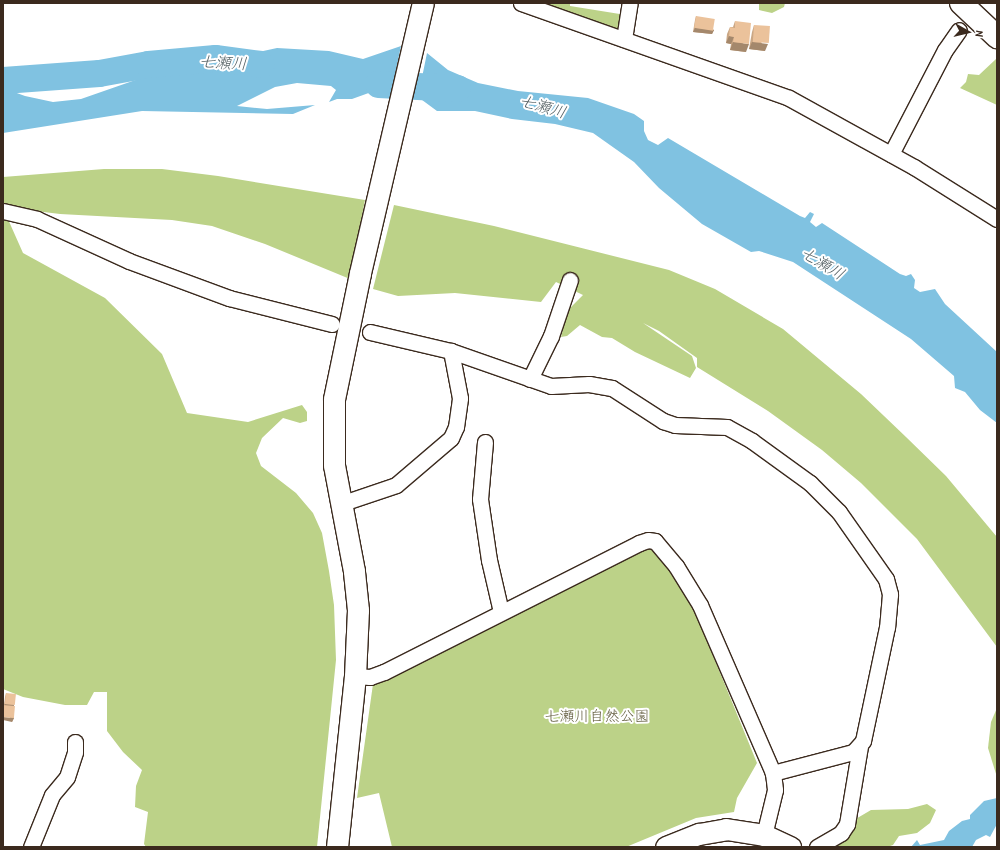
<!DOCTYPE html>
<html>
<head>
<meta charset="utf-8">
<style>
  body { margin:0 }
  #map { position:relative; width:1000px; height:850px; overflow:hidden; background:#fff; font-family:"Patrick Hand","Klee One",sans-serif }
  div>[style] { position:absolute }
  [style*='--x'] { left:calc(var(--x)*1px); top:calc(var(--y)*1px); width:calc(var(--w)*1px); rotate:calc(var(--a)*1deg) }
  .green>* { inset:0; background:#bcd288 }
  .water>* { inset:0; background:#80c2e1 }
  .river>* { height:27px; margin:-13.5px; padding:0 13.5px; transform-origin:13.5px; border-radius:13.5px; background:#80c2e1 }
  .roads { filter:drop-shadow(1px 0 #3b2a1e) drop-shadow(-1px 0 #3b2a1e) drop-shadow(0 1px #3b2a1e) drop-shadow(0 -1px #3b2a1e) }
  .street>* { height:15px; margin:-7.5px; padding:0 7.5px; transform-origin:7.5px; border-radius:7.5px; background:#fff }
  .secondary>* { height:21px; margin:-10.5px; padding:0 10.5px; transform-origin:10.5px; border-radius:10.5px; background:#fff }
  .highway>* { height:22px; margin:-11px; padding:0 11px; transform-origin:11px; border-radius:11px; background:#fff }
  .wall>* { inset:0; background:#caa785 }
  .shaded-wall>* { inset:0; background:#a4886c }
  .building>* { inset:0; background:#ebc29b; transform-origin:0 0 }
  span { translate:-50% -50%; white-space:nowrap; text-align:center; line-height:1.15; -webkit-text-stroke:4px #fff; paint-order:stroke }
  .park-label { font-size:15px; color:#625c3e }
  .water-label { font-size:16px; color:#535f62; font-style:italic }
  .frame { position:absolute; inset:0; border:4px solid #3b2a1e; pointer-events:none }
  .north { position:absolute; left:948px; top:12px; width:40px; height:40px; -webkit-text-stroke:3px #fff; paint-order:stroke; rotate:98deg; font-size:11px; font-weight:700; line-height:16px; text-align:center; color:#3b2a1e }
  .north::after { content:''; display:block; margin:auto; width:14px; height:18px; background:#3b2a1e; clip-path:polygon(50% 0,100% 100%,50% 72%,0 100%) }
</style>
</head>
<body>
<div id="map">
  <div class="green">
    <div style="clip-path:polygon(531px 3px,570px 3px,570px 6px,626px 15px,619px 31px)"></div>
    <div style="clip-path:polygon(759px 3px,785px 3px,784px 7px,772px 13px,759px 10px)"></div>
    <div style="clip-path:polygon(996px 59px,997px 105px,960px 88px,966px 82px,968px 74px,979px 75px)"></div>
    <div style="clip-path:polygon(104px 169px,162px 169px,218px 176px,365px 200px,350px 279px,265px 244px,212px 226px,172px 220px,60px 214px,3px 207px,3px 177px)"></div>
    <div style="clip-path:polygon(394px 205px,494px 226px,669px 270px,715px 289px,783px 329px,861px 394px,906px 437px,946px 476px,997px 537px,997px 647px,917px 539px,861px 483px,822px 450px,768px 411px,697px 367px,697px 358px,659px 331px,643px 323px,692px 356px,696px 368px,690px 378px,635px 352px,612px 338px,602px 337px,580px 325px,567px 336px,561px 337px,568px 310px,583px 295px,556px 282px,541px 302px,455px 293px,398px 296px,373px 289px)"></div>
    <div style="clip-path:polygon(3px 208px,23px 253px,105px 298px,162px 354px,187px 413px,248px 422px,302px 405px,307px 412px,307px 421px,300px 423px,283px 418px,262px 438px,256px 453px,261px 466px,296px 493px,313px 513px,322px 533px,329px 571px,334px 605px,336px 660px,317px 847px,146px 847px,144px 844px,148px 812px,135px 807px,136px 786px,142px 770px,123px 752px,107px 731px,107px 692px,94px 692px,87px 705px,65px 705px,23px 697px,3px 689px)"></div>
    <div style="clip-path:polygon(643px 547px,656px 550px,694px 609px,757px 763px,737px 798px,734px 812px,696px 818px,626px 847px,392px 847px,379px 793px,357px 798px,373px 684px)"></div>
    <div style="clip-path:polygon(997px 708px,997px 777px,988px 748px,991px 722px)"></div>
    <div style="clip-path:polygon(927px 804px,936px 810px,930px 823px,917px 833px,899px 836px,893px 845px,887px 847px,836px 846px,837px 840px,854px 820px,871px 810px,908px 809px)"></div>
  </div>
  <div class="water">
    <div style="clip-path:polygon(401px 46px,392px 89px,377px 90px,352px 99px,337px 99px,329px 102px,336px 90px,331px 86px,297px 83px,275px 87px,237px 106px,267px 109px,315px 105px,293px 114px,142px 111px,3px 133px,3px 88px,25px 96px,53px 102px,81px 99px,147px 76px,277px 48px,329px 51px,363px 59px)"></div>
    <div style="clip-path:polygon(427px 53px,448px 70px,478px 83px,518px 91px,588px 98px,634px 114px,644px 121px,644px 131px,648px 140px,658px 145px,668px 138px,800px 216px,805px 218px,810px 212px,814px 214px,810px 222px,816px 227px,822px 223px,900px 274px,906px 276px,911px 274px,915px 280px,914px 288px,920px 292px,935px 289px,945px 304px,997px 352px,997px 423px,980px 410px,965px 392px,955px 388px,954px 376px,911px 339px,793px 262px,759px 251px,751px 252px,702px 224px,659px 188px,634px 162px,593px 133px,555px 124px,512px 119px,475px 111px,437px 111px,418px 97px)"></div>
    <div style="clip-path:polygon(997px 798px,997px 824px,990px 837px,986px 835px,976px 840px,972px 847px,911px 847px,917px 840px,920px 845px,944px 840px,949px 831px,962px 821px,970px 819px,970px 815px,984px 801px)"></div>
  </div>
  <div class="river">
    <div style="--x:3;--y:80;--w:96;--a:-4.2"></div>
    <div style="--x:99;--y:73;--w:50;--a:-10.4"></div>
    <div style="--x:148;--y:64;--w:67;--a:-5.1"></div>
    <div style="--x:215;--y:58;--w:46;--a:7.4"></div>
    <div style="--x:378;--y:84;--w:79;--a:2.9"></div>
  </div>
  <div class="roads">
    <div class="street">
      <div style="--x:521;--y:3;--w:284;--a:19.5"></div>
      <div style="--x:789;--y:98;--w:143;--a:28.9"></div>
      <div style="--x:914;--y:167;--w:98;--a:32.1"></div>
      <div style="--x:624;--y:39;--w:36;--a:-81"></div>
      <div style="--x:891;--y:154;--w:117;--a:-62.6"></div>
      <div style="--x:945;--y:50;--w:24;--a:-55"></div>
      <div style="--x:3;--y:211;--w:35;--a:13"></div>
      <div style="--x:37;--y:219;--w:101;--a:24.5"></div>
      <div style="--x:129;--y:261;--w:107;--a:20.3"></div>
      <div style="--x:229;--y:298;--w:106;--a:14.2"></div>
      <div style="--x:370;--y:332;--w:83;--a:13.2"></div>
      <div style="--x:451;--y:351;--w:106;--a:19.3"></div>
      <div style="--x:551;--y:386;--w:38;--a:-3"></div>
      <div style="--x:589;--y:384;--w:23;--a:10"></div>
      <div style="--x:612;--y:388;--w:61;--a:32.9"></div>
      <div style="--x:663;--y:421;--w:13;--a:18"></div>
      <div style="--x:675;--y:425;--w:52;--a:2.2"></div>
      <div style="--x:727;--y:427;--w:29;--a:29"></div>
      <div style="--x:752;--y:441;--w:72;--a:35.9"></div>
      <div style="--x:810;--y:483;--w:41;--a:45"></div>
      <div style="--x:839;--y:512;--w:82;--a:55"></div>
      <div style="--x:886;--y:579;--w:16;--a:75"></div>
      <div style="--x:890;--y:594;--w:33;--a:95"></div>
      <div style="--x:887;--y:627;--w:116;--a:101.9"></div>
      <div style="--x:863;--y:741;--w:15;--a:132"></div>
      <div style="--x:853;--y:752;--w:83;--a:165.3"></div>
      <div style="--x:530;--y:379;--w:48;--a:-64"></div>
      <div style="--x:551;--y:336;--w:59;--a:-71.3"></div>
      <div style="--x:485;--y:442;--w:57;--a:95"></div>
      <div style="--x:480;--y:499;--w:62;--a:81.6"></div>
      <div style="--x:489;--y:560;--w:53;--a:77"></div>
      <div style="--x:340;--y:504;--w:59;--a:-18.7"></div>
      <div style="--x:396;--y:485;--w:72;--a:-40.5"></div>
      <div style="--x:451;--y:438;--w:12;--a:-66"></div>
      <div style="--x:456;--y:427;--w:29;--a:-82"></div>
      <div style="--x:460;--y:398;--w:48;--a:-100.8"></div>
      <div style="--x:355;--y:676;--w:15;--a:4"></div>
      <div style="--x:370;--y:677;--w:15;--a:-20"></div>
      <div style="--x:384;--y:672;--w:286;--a:-26.8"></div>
      <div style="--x:639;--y:543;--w:9;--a:-18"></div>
      <div style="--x:648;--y:540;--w:7;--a:8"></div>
      <div style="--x:655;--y:541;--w:33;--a:50"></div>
      <div style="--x:676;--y:566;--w:46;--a:58.4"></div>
      <div style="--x:700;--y:605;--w:183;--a:66.5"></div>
      <div style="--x:773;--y:773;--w:17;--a:83"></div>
      <div style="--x:775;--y:790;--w:46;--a:103.7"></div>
      <div style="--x:31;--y:847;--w:56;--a:-68"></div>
      <div style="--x:52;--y:795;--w:23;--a:-50"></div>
      <div style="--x:67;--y:777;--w:26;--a:-72"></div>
      <div style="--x:75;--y:752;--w:10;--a:-90"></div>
      <div style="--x:817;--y:847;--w:28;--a:-30"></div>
      <div style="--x:841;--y:833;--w:11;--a:-56"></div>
      <div style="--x:847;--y:824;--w:79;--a:-80.5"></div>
    </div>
    <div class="secondary">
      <div style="--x:337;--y:847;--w:172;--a:-84"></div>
      <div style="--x:355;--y:676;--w:66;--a:-87.4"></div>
      <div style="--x:358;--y:610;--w:39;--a:-96"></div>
      <div style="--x:354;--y:571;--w:108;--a:-100.7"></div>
      <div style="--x:334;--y:465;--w:66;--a:-90"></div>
      <div style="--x:334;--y:399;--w:129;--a:-78.3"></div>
      <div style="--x:360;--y:273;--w:277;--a:-76.9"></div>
      <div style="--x:666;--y:847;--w:35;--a:-22"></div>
      <div style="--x:699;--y:834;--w:27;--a:-10"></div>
      <div style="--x:726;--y:829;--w:38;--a:9"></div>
      <div style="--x:764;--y:835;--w:29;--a:25"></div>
    </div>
    <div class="highway">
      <div style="--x:961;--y:3;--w:50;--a:43.4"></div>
    </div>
  </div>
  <div class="wall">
    <div style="clip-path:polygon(696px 16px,714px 30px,712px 34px,693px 32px,695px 20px)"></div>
    <div style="clip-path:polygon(735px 21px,746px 52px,730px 50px,731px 44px,726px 43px,727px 34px,730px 27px,733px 27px)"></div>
    <div style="clip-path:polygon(754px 25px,765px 51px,749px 49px,752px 32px)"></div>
    <div style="clip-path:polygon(6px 693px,14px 705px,14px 718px,12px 722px,4px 705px,5px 697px)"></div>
  </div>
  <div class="shaded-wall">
    <div style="clip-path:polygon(695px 28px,714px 30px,712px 34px,693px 32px)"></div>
    <div style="clip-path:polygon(729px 36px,734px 37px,731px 44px,726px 43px)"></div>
    <div style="clip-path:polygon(733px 42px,749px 44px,746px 52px,730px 50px)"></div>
    <div style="clip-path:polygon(752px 42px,768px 44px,765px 51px,749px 49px)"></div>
    <div style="clip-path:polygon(5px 704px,14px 705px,13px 708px,3px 707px)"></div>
    <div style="clip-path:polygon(3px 717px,14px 718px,12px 722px,3px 720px)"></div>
  </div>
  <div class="building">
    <div style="left:696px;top:16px;width:19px;height:12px;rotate:9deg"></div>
    <div style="clip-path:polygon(735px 21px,751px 23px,749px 44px,733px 42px,734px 37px,729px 36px,730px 27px,735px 28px)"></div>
    <div style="left:754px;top:25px;width:16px;height:17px;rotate:4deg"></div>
    <div style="left:6px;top:693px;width:10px;height:11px;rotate:6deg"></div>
    <div style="left:3px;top:705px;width:12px;height:12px;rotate:5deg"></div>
  </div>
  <div class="park-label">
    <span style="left:597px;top:716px">七瀬川自然公園</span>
  </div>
  <div class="water-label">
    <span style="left:223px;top:62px;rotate:3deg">七瀬川</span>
    <span style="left:543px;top:106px;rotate:16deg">七瀬川</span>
    <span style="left:823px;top:263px;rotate:31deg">七瀬川</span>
  </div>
  <div class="frame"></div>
  <div class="north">N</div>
</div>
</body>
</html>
